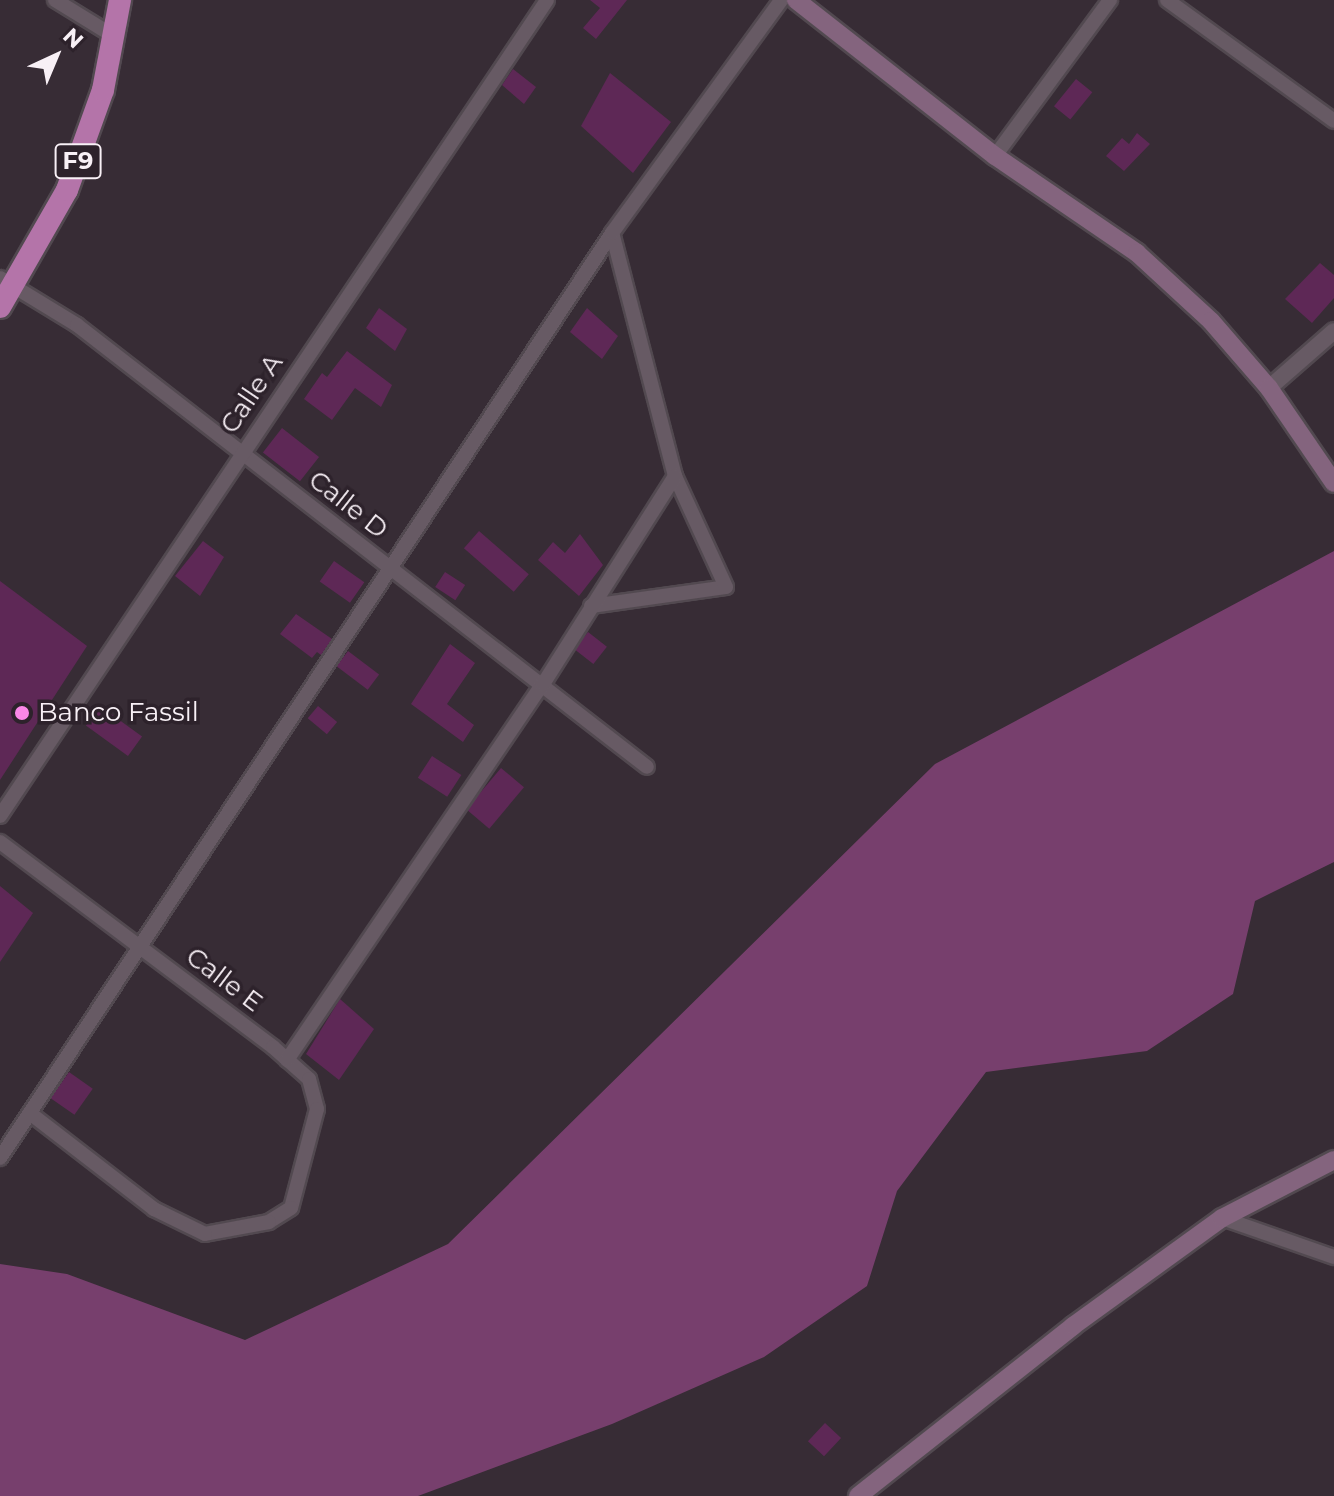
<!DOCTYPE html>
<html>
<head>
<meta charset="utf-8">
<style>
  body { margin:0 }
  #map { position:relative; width:1334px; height:1496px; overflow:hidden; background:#372c35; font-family:Montserrat,sans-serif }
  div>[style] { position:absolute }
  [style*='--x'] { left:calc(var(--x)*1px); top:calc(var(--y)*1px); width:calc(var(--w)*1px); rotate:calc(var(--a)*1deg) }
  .forest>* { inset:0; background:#773f6d }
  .building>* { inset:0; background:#5e2856; transform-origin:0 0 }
  .roads { filter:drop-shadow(2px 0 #524950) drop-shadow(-2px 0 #524950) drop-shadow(0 2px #524950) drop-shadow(0 -2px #524950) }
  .minor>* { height:14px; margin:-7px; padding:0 7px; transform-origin:7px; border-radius:7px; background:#675a64 }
  .tertiary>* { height:16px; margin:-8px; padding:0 8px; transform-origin:8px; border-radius:8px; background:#675a64 }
  .secondary>* { height:18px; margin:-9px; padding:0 9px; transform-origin:9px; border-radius:9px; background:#84647e }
  .trunk>* { height:22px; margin:-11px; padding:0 11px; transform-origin:11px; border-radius:11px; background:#b474a9 }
  .dots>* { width:22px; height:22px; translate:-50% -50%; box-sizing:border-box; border:4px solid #2d222b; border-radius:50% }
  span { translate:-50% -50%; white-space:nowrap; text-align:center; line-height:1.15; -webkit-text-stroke:7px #2d222b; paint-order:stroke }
  .shield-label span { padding:2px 6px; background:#2d222b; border:2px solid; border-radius:6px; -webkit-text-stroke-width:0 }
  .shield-label { font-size:24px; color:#f8f0f6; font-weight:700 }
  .street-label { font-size:26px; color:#f8f0f6 }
  .poi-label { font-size:26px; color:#f8f0f6 }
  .left { translate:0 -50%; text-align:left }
  .north { position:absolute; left:16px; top:16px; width:80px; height:80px; -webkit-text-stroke:6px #2d222b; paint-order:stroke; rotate:44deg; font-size:22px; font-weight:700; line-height:32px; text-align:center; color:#f8f0f6 }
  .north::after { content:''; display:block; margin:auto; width:28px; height:36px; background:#f8f0f6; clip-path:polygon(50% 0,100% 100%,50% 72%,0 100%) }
</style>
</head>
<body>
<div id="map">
  <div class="forest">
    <div style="clip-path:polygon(1334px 551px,1334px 862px,1255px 901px,1233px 994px,1147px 1051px,986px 1072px,897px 1191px,867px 1286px,764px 1357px,612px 1424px,418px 1496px,0 1496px,0 1264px,67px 1274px,245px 1340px,448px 1244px,935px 764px)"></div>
  </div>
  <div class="building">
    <div style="clip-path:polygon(590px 0,627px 0,596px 39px,583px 28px,600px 8px)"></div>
    <div style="clip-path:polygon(513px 69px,536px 87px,524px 104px,502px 85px)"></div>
    <div style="clip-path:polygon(610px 73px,671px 122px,633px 173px,581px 126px)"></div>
    <div style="left:1076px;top:79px;width:21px;height:35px;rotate:39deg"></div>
    <div style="clip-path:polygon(1137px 133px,1150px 144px,1124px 171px,1106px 156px,1122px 138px,1129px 144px)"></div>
    <div style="clip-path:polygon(1320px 263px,1334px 275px,1334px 298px,1312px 323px,1285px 299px)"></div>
    <div style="clip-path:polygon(379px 308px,407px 329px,395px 351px,366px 328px)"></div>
    <div style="clip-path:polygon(587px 308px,618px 336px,602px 359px,570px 332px)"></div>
    <div style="clip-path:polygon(347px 351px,392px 385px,381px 407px,355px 388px,332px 420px,304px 399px,322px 373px,327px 377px)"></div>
    <div style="left:282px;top:428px;width:47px;height:31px;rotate:38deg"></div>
    <div style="left:479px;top:531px;width:66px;height:23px;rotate:41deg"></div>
    <div style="clip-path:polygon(580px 534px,603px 565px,579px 596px,538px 560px,553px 542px,565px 553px)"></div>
    <div style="clip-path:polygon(203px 541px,224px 557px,200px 596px,175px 576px)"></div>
    <div style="left:334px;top:561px;width:37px;height:25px;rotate:35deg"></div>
    <div style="left:445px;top:572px;width:24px;height:18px;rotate:33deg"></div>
    <div style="clip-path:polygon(0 581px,87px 646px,0 780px)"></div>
    <div style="clip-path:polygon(296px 614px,332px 639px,321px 655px,317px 652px,312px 658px,280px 634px)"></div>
    <div style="left:588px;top:632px;width:24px;height:22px;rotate:38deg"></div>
    <div style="clip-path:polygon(450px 644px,475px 663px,447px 704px,474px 725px,463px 742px,411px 704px)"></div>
    <div style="left:348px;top:651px;width:39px;height:19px;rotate:37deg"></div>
    <div style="left:100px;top:706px;width:52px;height:24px;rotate:36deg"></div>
    <div style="left:318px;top:706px;width:25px;height:16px;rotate:40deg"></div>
    <div style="left:432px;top:756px;width:35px;height:26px;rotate:33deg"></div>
    <div style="left:501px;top:768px;width:30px;height:54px;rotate:40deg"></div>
    <div style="clip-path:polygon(0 886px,33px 913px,0 962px)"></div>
    <div style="clip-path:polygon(340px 999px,374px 1029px,339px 1080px,306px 1054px)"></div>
    <div style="left:69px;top:1072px;width:29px;height:32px;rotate:35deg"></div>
    <div style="left:825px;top:1423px;width:22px;height:25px;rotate:43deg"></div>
  </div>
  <div class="roads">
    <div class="minor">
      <div style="--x:55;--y:0;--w:67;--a:31.6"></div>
      <div style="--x:1167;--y:0;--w:206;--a:35.9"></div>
      <div style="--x:995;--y:156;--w:194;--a:-53.6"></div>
      <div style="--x:0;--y:278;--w:90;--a:31.4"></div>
      <div style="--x:77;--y:325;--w:721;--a:37.79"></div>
      <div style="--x:591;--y:606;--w:136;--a:-8"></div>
      <div style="--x:726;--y:587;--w:122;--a:-114.7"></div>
      <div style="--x:675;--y:476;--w:251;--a:-104.5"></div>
      <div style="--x:0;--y:816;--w:982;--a:-56.16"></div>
      <div style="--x:0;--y:842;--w:341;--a:36.9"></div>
      <div style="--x:273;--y:1047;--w:48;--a:41.6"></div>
      <div style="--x:309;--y:1079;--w:31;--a:75"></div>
      <div style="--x:317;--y:1109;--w:102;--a:104.7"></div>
      <div style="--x:291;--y:1208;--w:26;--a:148"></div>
      <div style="--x:269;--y:1222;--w:65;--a:169.4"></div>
      <div style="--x:205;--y:1234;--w:57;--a:-153.9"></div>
      <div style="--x:154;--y:1209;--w:157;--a:-142.3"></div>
      <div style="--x:287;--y:1060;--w:455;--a:-55.8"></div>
      <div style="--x:543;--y:684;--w:246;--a:-57.6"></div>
      <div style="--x:0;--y:1158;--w:1109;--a:-56.51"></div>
      <div style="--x:612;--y:233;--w:288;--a:-54"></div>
      <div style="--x:1222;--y:1218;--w:119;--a:19.2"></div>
    </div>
    <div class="tertiary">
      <div style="--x:1269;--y:388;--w:86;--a:-41.2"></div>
    </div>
    <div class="secondary">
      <div style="--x:796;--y:0;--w:253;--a:38.1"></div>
      <div style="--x:995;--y:156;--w:172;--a:34.3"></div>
      <div style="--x:1137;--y:253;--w:100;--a:42.6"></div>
      <div style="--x:1211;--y:321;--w:89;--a:49.1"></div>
      <div style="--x:1269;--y:388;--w:115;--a:55.6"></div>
      <div style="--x:858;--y:1496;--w:274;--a:-38.3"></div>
      <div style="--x:1073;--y:1326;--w:184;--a:-35.9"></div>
      <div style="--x:1222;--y:1218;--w:126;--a:-27.4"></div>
    </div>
    <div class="trunk">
      <div style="--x:0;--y:307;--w:135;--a:-60.2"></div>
      <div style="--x:67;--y:190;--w:106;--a:-70.2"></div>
      <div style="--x:103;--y:90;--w:92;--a:-79.3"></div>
    </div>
  </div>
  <div class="dots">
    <div style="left:22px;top:713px;background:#fa87e7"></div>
  </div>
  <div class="shield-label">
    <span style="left:78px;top:161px">F9</span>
  </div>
  <div class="street-label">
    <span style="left:252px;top:394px;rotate:-56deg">Calle A</span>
    <span style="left:348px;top:505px;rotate:38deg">Calle D</span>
    <span style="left:224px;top:980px;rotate:37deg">Calle E</span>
  </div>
  <div class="poi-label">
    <span class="left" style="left:38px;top:713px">Banco Fassil</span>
  </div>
  <div class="north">N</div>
</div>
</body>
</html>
